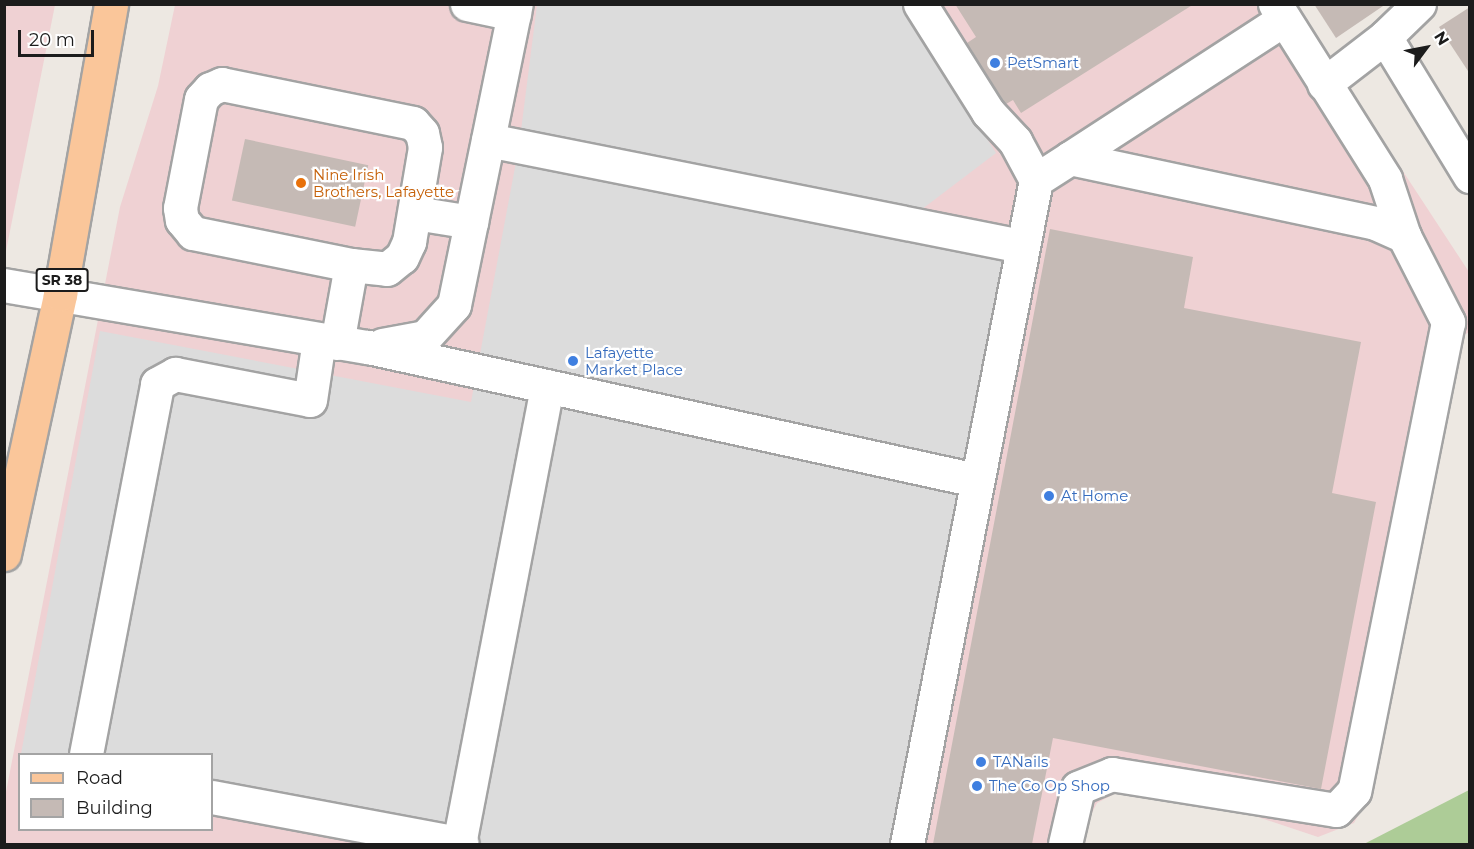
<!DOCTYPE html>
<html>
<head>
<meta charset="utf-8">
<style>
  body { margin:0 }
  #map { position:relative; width:1474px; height:849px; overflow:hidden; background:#ede8e2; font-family:Montserrat,sans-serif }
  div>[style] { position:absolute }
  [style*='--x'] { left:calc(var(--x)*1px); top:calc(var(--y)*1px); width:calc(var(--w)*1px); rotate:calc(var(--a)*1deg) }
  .commercial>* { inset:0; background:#efd1d3 }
  .forest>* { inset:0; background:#adcc97 }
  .parking>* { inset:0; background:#dcdcdc }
  .building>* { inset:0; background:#c5bab5; transform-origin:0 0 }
  .roads { filter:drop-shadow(2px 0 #a3a3a3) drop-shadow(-2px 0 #a3a3a3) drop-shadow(0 2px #a3a3a3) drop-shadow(0 -2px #a3a3a3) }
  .minor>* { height:33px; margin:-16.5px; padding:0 16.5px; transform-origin:16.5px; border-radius:16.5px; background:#fff }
  .major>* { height:33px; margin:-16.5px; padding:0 16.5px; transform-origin:16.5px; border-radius:16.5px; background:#fac69a }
  .dots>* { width:16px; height:16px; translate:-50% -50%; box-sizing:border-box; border:3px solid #fff; border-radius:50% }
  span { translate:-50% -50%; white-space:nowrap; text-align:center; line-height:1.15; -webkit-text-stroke:4.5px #fff; paint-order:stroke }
  .shield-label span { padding:2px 4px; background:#fff; border:2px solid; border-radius:4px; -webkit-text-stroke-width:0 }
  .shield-label { font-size:14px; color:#1c1c1c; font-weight:700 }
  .shop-label { font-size:15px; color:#366cbe }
  .left { translate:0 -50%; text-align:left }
  .food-label { font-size:15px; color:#c56008 }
  .frame { position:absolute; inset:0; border:6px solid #1c1c1c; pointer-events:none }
  .legend { position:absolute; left:18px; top:753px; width:195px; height:78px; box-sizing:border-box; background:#fff; border:2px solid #a4a4a4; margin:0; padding:8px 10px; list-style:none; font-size:18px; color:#1c1c1c }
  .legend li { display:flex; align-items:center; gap:12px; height:30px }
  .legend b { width:30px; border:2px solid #a4a4a4 }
  .north { position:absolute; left:1396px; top:18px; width:60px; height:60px; -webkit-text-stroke:4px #fff; paint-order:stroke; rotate:58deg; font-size:16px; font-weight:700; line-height:24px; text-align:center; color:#1c1c1c }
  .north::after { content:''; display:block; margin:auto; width:21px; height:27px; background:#1c1c1c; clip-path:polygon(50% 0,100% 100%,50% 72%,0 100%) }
  .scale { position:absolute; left:18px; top:30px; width:76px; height:27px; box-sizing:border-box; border:3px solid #1c1c1c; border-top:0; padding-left:8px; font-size:18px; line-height:21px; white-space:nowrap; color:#1c1c1c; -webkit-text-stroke:4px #fff; paint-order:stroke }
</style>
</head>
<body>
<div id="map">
  <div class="commercial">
    <div style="clip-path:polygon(5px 4px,55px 5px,5px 256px,4px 5px)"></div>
    <div style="clip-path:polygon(evenodd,175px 5px,1294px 5px,1469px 272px,1469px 332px,1452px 343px,1370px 794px,1354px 823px,1318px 837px,1228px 807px,1128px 787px,1097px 803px,1076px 844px,5px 844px,5px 797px,120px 207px,158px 86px,175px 5px,20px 754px,212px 754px,212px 830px,20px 830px,20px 754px)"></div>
  </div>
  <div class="forest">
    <div style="clip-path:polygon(1469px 790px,1469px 844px,1364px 844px)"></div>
  </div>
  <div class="parking">
    <div style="clip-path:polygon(537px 5px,902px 5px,996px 153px,909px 219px,1007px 238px,899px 844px,407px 844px,212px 807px,212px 754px,21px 754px,100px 331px,471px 402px,519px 146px)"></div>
  </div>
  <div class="building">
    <div style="clip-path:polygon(955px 4px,1194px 4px,1021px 113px,1013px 100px,1006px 104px,1003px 101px,967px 43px,976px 37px)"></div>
    <div style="clip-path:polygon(1314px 4px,1386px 4px,1336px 38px)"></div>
    <div style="clip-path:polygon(1470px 7px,1470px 74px,1439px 27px)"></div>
    <div style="left:245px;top:139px;width:126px;height:63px;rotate:12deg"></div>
    <div style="clip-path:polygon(1050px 229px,1193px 257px,1184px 308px,1361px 342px,1332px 493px,1376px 502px,1321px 789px,1053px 738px,1032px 844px,933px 844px)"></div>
  </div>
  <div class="roads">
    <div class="minor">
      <div style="--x:467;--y:4;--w:48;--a:12"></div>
      <div style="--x:920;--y:4;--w:128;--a:57.8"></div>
      <div style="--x:988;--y:112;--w:40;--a:47"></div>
      <div style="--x:1015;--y:141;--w:44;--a:61.7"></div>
      <div style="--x:1275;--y:4;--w:207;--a:57.8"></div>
      <div style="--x:1385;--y:179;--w:60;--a:71.6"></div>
      <div style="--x:1419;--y:4;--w:47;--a:135.9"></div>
      <div style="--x:1385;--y:37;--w:163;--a:58.6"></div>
      <div style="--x:1324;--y:84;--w:77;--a:-37.6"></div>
      <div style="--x:488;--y:140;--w:543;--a:11.25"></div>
      <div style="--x:1070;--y:158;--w:255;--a:-33"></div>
      <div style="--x:415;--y:213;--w:57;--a:9.1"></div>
      <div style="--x:4;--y:285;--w:369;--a:9.7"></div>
      <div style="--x:368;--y:347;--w:622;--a:12.34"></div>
      <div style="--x:337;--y:343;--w:79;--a:-79.8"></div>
      <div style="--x:351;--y:265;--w:36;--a:6"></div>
      <div style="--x:387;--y:269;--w:19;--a:-39"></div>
      <div style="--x:402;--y:257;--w:17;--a:-65"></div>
      <div style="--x:409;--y:242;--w:96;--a:-80.4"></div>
      <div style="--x:425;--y:147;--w:14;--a:-102"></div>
      <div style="--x:422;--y:133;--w:13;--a:-132"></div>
      <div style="--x:413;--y:123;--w:195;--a:-168.5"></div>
      <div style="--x:222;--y:84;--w:13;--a:157"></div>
      <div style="--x:210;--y:89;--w:13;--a:132"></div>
      <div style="--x:201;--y:99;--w:111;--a:100.9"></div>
      <div style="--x:180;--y:208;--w:12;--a:81"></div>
      <div style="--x:182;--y:220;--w:17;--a:50"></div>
      <div style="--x:193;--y:233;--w:161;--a:11.4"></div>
      <div style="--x:382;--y:345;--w:44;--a:-10.5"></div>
      <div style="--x:425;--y:337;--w:43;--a:-47.8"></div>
      <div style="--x:454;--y:305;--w:307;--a:-78.4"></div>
      <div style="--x:86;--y:754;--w:377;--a:-79.1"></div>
      <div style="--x:157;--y:384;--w:21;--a:-29"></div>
      <div style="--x:175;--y:374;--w:137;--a:10.9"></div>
      <div style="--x:310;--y:400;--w:61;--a:-81.5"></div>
      <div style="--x:212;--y:797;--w:254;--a:10.6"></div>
      <div style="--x:459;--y:844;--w:466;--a:-79.1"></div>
      <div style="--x:907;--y:844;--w:676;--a:-79.01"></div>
      <div style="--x:1036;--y:180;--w:40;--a:-32.9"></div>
      <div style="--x:1070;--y:158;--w:312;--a:12"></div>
      <div style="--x:1375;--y:223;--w:32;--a:24"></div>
      <div style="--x:1404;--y:236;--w:97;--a:62.9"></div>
      <div style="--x:1448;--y:322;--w:478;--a:101.3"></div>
      <div style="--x:1354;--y:791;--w:26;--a:133"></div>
      <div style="--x:1336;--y:810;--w:227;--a:-170.9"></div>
      <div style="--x:1112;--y:774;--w:37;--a:158"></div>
      <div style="--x:1078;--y:788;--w:57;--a:103.1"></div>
    </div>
    <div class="major">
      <div style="--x:4;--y:554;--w:266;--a:-77.8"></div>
      <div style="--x:60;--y:294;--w:294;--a:-80"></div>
    </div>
  </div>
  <div class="dots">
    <div style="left:995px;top:63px;background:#3f7fe0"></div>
    <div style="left:301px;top:183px;background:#e8710a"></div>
    <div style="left:573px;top:361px;background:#3f7fe0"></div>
    <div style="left:1049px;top:496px;background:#3f7fe0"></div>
    <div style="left:981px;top:762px;background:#3f7fe0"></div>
    <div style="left:977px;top:786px;background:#3f7fe0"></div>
  </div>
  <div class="shield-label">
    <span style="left:62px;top:280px">SR 38</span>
  </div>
  <div class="shop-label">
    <span class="left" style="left:1007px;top:63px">PetSmart</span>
    <span class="left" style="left:585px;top:361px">Lafayette<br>Market Place</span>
    <span class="left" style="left:1061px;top:496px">At Home</span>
    <span class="left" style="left:993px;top:762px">TANails</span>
    <span class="left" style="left:989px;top:786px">The Co Op Shop</span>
  </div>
  <div class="food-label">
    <span class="left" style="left:313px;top:183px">Nine Irish<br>Brothers, Lafayette</span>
  </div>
  <div class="frame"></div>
  <ul class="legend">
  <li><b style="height:8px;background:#fac69a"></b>Road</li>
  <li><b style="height:16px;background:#c5bab5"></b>Building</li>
  </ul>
  <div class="north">N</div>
  <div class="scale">20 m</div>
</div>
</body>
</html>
